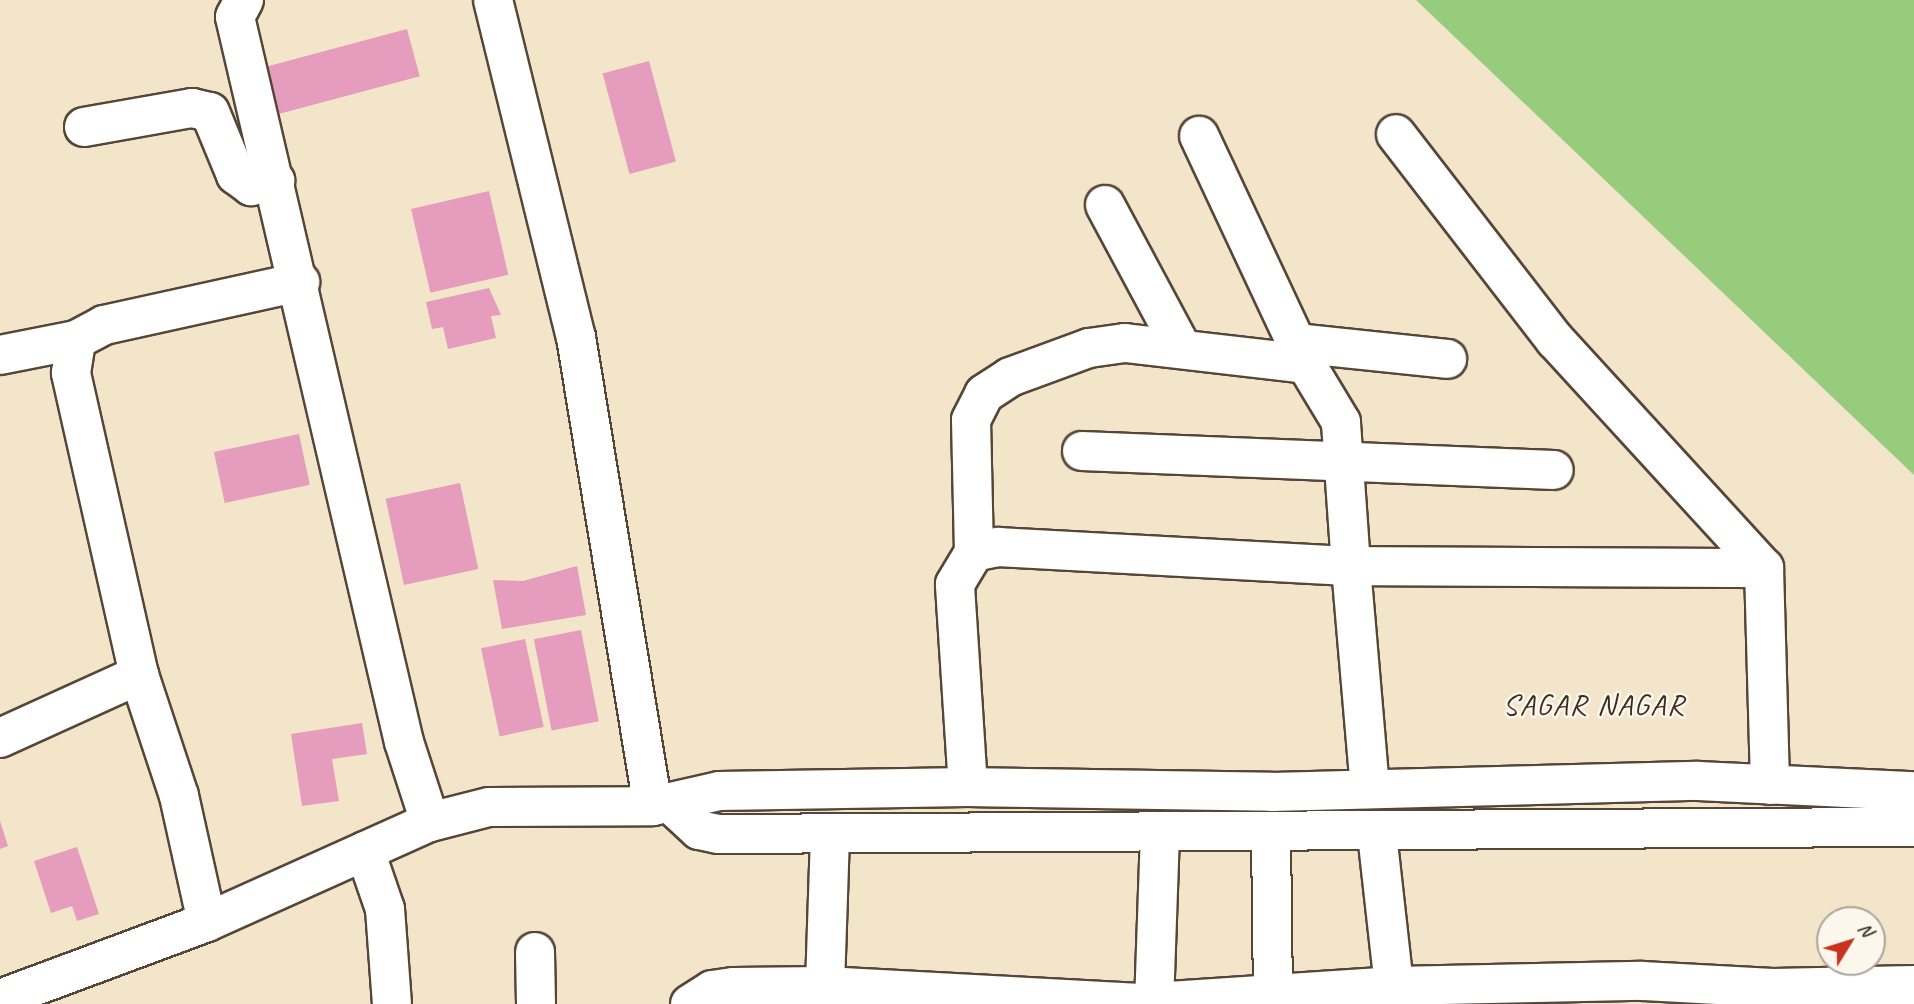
<!DOCTYPE html>
<html>
<head>
<meta charset="utf-8">
<style>
  body { margin:0 }
  #map { position:relative; width:1914px; height:1004px; overflow:hidden; background:#f2e5ca; font-family:Caveat,sans-serif }
  div>[style] { position:absolute }
  [style*='--x'] { left:calc(var(--x)*1px); top:calc(var(--y)*1px); width:calc(var(--w)*1px); rotate:calc(var(--a)*1deg) }
  .green>* { inset:0; background:#98cc7d }
  .building>* { inset:0; background:#e59cbd; transform-origin:0 0 }
  .roads { filter:drop-shadow(2px 0 #564638) drop-shadow(-2px 0 #564638) drop-shadow(0 2px #564638) drop-shadow(0 -2px #564638) }
  .minor>* { height:38px; margin:-19px; padding:0 19px; transform-origin:19px; border-radius:19px; background:#fff }
  span { translate:-50% -50%; white-space:nowrap; text-align:center; line-height:1.15; -webkit-text-stroke:5px #fbf7ec; paint-order:stroke }
  .neighbourhood-label { font-size:30px; color:#3b2a1e; letter-spacing:2px }
  .north { position:absolute; left:1816px; top:906px; width:70px; height:70px; box-sizing:border-box; background:#fbf7ec; border:2px solid #aea59a; border-radius:50%; rotate:52deg; font-size:19px; font-weight:700; line-height:28px; text-align:center; color:#3b2a1e }
  .north::after { content:''; display:block; margin:auto; width:24px; height:32px; background:#c8321e; clip-path:polygon(50% 0,100% 100%,50% 72%,0 100%) }
</style>
</head>
<body>
<div id="map">
  <div class="green">
    <div style="clip-path:polygon(1416px 0,1914px 0,1914px 475px)"></div>
  </div>
  <div class="building">
    <div style="left:407px;top:29px;width:49px;height:145px;rotate:75deg"></div>
    <div style="left:649px;top:61px;width:104px;height:48px;rotate:75deg"></div>
    <div style="left:489px;top:191px;width:86px;height:80px;rotate:77deg"></div>
    <div style="clip-path:polygon(489px 288px,501px 315px,491px 316px,496px 338px,448px 349px,443px 327px,432px 329px,426px 302px)"></div>
    <div style="left:299px;top:434px;width:52px;height:87px;rotate:78deg"></div>
    <div style="left:460px;top:483px;width:88px;height:76px;rotate:78deg"></div>
    <div style="clip-path:polygon(577px 566px,586px 615px,502px 629px,493px 580px,523px 581px)"></div>
    <div style="left:581px;top:630px;width:93px;height:48px;rotate:79deg"></div>
    <div style="left:525px;top:639px;width:90px;height:45px;rotate:78deg"></div>
    <div style="clip-path:polygon(362px 723px,367px 754px,332px 759px,339px 801px,302px 806px,291px 734px)"></div>
    <div style="clip-path:polygon(0 821px,8px 846px,0 849px)"></div>
    <div style="clip-path:polygon(77px 847px,99px 914px,77px 921px,72px 906px,51px 913px,34px 861px)"></div>
  </div>
  <div class="roads">
    <div class="minor">
      <div style="--x:244;--y:0;--w:19;--a:118"></div>
      <div style="--x:235;--y:17;--w:744;--a:76.88"></div>
      <div style="--x:404;--y:742;--w:84;--a:72"></div>
      <div style="--x:493;--y:0;--w:347;--a:76.2"></div>
      <div style="--x:576;--y:337;--w:475;--a:80.7"></div>
      <div style="--x:84;--y:127;--w:110;--a:-10"></div>
      <div style="--x:192;--y:108;--w:18;--a:13"></div>
      <div style="--x:210;--y:112;--w:68;--a:67.6"></div>
      <div style="--x:236;--y:175;--w:19;--a:36"></div>
      <div style="--x:251;--y:186;--w:25;--a:-12"></div>
      <div style="--x:1105;--y:205;--w:161;--a:61.8"></div>
      <div style="--x:1296;--y:343;--w:152;--a:6"></div>
      <div style="--x:0;--y:355;--w:77;--a:-11.2"></div>
      <div style="--x:1082;--y:451;--w:472;--a:2.3"></div>
      <div style="--x:974;--y:552;--w:132;--a:-91.3"></div>
      <div style="--x:971;--y:420;--w:29;--a:-63"></div>
      <div style="--x:984;--y:394;--w:31;--a:-33"></div>
      <div style="--x:1010;--y:377;--w:84;--a:-20.2"></div>
      <div style="--x:1089;--y:348;--w:36;--a:-8"></div>
      <div style="--x:1125;--y:343;--w:182;--a:6.6"></div>
      <div style="--x:1764;--y:568;--w:217;--a:88.4"></div>
      <div style="--x:139;--y:675;--w:310;--a:-102.7"></div>
      <div style="--x:71;--y:373;--w:33;--a:-81"></div>
      <div style="--x:76;--y:340;--w:32;--a:-28"></div>
      <div style="--x:104;--y:325;--w:201;--a:-12.4"></div>
      <div style="--x:0;--y:738;--w:153;--a:-24.4"></div>
      <div style="--x:139;--y:675;--w:127;--a:71.7"></div>
      <div style="--x:179;--y:796;--w:129;--a:77.5"></div>
      <div style="--x:968;--y:787;--w:203;--a:-93.7"></div>
      <div style="--x:955;--y:584;--w:37;--a:-59"></div>
      <div style="--x:974;--y:552;--w:25;--a:-12"></div>
      <div style="--x:998;--y:547;--w:354;--a:3.1"></div>
      <div style="--x:1351;--y:566;--w:144;--a:-94"></div>
      <div style="--x:1341;--y:422;--w:68;--a:-121.1"></div>
      <div style="--x:1306;--y:364;--w:252;--a:-115.1"></div>
      <div style="--x:1370;--y:789;--w:224;--a:-94.9"></div>
      <div style="--x:1351;--y:566;--w:413;--a:0.3"></div>
      <div style="--x:1764;--y:568;--w:309;--a:-132.5"></div>
      <div style="--x:1555;--y:340;--w:260;--a:-127.7"></div>
      <div style="--x:671;--y:804;--w:38;--a:43"></div>
      <div style="--x:699;--y:830;--w:19;--a:12"></div>
      <div style="--x:718;--y:834;--w:1196;--a:-0.34"></div>
      <div style="--x:1160;--y:833;--w:169;--a:92"></div>
      <div style="--x:1154;--y:1002;--w:242;--a:-3.8"></div>
      <div style="--x:1395;--y:986;--w:247;--a:-1.2"></div>
      <div style="--x:1642;--y:981;--w:131;--a:3.1"></div>
      <div style="--x:1773;--y:988;--w:141;--a:-1.2"></div>
      <div style="--x:1271;--y:834;--w:170;--a:89.3"></div>
      <div style="--x:1377;--y:834;--w:171;--a:83.6"></div>
      <div style="--x:365;--y:851;--w:61;--a:71"></div>
      <div style="--x:385;--y:909;--w:95;--a:85.8"></div>
      <div style="--x:535;--y:952;--w:52;--a:88.9"></div>
      <div style="--x:0;--y:999;--w:221;--a:-20.4"></div>
      <div style="--x:207;--y:922;--w:244;--a:-24.2"></div>
      <div style="--x:430;--y:822;--w:61;--a:-14.3"></div>
      <div style="--x:489;--y:807;--w:164;--a:-0.3"></div>
      <div style="--x:653;--y:806;--w:68;--a:-12.8"></div>
      <div style="--x:719;--y:791;--w:249;--a:-0.9"></div>
      <div style="--x:968;--y:787;--w:304;--a:0.9"></div>
      <div style="--x:1272;--y:792;--w:426;--a:-1.5"></div>
      <div style="--x:1698;--y:781;--w:216;--a:2.7"></div>
      <div style="--x:690;--y:1004;--w:26;--a:-32"></div>
      <div style="--x:712;--y:990;--w:21;--a:-8"></div>
      <div style="--x:733;--y:987;--w:92;--a:-0.6"></div>
      <div style="--x:825;--y:986;--w:153;--a:-88.1"></div>
      <div style="--x:825;--y:1004;--w:18;--a:-90"></div>
      <div style="--x:825;--y:986;--w:329;--a:3.1"></div>
    </div>
  </div>
  <div class="neighbourhood-label">
    <span style="left:1594px;top:704px">SAGAR NAGAR</span>
  </div>
  <div class="north">N</div>
</div>
</body>
</html>
